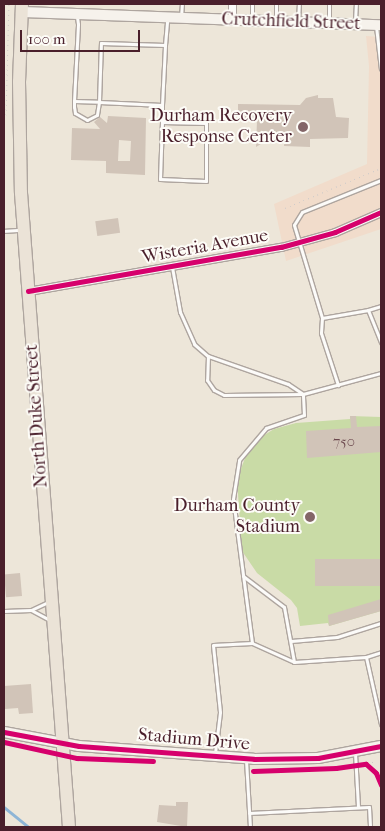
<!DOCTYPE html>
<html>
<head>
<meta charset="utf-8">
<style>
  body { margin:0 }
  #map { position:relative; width:385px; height:831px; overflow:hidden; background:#ede6d9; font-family:"IM FELL French Canon",serif }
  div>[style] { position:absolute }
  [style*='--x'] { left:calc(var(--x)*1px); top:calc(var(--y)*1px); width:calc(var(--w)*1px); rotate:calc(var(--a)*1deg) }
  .built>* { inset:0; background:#f1dccb }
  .green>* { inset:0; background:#c9dba6 }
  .stream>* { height:2.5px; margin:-1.25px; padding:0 1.25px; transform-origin:1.25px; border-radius:1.25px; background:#8eb5d6 }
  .building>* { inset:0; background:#d1c4b8; transform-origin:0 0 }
  .path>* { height:1px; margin-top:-0.5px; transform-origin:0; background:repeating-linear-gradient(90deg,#cfcbc9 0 1px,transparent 0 5px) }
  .roads { filter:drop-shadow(1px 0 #aea59f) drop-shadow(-1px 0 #aea59f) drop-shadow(0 1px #aea59f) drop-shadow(0 -1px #aea59f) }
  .lane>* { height:3px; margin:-1.5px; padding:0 1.5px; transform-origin:1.5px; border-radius:1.5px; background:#fcfbf9 }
  .street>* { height:7px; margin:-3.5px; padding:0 3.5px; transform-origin:3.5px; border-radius:3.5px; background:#fcfbf9 }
  .secondary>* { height:10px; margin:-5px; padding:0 5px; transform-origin:5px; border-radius:5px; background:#f6f2ec }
  .highway>* { height:12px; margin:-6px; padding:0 6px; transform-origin:6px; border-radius:6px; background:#ebe3d7 }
  .cycleway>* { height:5px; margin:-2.5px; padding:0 2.5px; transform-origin:2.5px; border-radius:2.5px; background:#d6006c }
  .dots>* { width:14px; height:14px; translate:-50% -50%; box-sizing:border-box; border:2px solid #fdfcf7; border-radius:50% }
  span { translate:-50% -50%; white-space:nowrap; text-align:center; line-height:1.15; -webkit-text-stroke:4px #fdfcf7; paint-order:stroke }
  .number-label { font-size:15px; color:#6c484e }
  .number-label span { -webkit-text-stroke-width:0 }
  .street-label { font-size:18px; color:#4a1f2b }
  .poi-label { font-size:18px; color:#4a1f2b }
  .right { translate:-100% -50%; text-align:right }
  .frame { position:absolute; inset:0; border:5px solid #4a1f2b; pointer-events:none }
  .scale { position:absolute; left:20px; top:30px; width:120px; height:22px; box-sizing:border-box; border:2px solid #4a1f2b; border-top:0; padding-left:6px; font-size:15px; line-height:18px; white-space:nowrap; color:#4a1f2b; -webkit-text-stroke:4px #fdfcf7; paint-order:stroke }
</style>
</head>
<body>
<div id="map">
  <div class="built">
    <div style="clip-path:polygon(366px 36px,381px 37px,381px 229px,286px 261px,274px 204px,367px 164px,369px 66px)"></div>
  </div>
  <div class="green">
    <div style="clip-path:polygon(350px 416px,381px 417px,381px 611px,329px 626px,328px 623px,300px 626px,297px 608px,291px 600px,257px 573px,242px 551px,237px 479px,247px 453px,258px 439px,274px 429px,296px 423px,350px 419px)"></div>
  </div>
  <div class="stream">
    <div style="--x:4;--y:807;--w:32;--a:39"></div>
  </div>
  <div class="building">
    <div style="clip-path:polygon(318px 95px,318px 98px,333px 98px,336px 117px,349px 118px,348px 138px,310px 139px,310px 147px,284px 146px,285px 135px,275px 135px,256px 147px,257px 120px,238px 119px,238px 104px,300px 105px,306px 98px)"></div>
    <div style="clip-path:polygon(evenodd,108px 116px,146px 118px,145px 175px,106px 173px,106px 161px,71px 160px,72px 128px,100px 129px,94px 122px,100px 117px,107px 123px,108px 116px,119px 140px,131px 141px,130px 161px,118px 161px,119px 140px)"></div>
    <div style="left:118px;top:218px;width:15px;height:23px;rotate:82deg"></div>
    <div style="clip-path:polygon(350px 416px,356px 416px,357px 427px,381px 426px,381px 452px,307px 458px,306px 431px,351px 428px)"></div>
    <div style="left:381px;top:559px;width:27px;height:66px;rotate:90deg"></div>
    <div style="left:20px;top:573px;width:23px;height:16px;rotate:85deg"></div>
    <div style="clip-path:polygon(381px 599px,381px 611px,329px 626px,328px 615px)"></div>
    <div style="clip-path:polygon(31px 684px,33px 713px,19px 714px,18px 708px,5px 709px,4px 686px)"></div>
    <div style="clip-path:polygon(176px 802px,188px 802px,187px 827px,157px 822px,159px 805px,176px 806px)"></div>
  </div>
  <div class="path">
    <div style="--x:6;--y:115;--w:111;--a:-88.5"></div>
    <div style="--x:285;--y:208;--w:104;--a:-22.6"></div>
    <div style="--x:372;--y:767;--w:9;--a:-84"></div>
  </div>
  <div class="roads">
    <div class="lane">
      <div style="--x:181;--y:17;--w:13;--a:-86"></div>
      <div style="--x:252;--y:18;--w:14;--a:-90"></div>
      <div style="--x:329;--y:20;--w:16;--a:-90"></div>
      <div style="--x:276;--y:21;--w:17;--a:-90"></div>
      <div style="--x:298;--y:21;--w:17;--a:-87"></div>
      <div style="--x:355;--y:21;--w:17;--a:-87"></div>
      <div style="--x:376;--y:26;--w:43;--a:83.4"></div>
      <div style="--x:74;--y:101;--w:25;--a:2"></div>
      <div style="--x:99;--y:102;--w:13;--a:99"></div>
      <div style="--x:97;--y:115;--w:11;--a:153"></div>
      <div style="--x:87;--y:120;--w:14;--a:-150"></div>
      <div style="--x:75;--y:113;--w:6;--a:-99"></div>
      <div style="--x:74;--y:107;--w:6;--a:-90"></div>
      <div style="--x:74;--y:101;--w:77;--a:-87"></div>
      <div style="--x:78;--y:24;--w:7;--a:-98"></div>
      <div style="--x:162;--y:105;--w:63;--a:-177.3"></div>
      <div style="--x:99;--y:102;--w:59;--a:-88.1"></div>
      <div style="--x:101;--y:43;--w:64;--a:1.8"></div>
      <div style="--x:162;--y:122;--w:44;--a:1.3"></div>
      <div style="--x:206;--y:123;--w:58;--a:90"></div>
      <div style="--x:206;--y:181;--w:46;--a:-177.5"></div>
      <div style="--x:160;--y:179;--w:57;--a:-88"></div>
      <div style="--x:162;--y:122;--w:17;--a:-90"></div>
      <div style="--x:162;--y:105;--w:60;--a:-87.1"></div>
      <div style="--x:165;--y:45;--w:25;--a:-85"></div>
      <div style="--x:381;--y:180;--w:85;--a:157.9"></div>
      <div style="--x:302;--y:212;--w:15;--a:122"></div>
      <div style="--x:294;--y:225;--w:97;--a:73.2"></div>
      <div style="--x:322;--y:318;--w:47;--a:-9.9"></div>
      <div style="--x:368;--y:310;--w:35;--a:68"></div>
      <div style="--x:4;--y:231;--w:16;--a:-4"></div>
      <div style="--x:172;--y:267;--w:46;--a:79.9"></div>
      <div style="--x:180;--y:312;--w:35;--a:66"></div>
      <div style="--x:194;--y:344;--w:18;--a:41"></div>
      <div style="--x:208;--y:356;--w:24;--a:92"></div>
      <div style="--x:207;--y:380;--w:12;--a:55"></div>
      <div style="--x:214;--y:390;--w:11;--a:27"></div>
      <div style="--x:224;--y:395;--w:79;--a:-0.7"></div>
      <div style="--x:303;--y:394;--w:18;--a:-146"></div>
      <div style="--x:288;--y:384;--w:85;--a:-160.7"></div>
      <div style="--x:368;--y:310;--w:14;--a:-17"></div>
      <div style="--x:322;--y:318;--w:15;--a:94"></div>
      <div style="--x:321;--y:333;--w:55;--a:71.9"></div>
      <div style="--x:243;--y:576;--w:51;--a:37.1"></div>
      <div style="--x:284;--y:607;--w:56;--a:79.7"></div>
      <div style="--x:31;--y:610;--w:21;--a:-25"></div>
      <div style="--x:4;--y:611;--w:27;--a:-2"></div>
      <div style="--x:31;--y:610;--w:21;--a:28"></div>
      <div style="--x:291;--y:641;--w:46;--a:-5"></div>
      <div style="--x:337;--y:637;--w:46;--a:-17.7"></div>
      <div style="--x:252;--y:643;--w:145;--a:-97.5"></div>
      <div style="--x:233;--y:499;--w:39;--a:-81"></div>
      <div style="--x:239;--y:460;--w:42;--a:-49.8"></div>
      <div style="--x:266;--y:428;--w:40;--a:-18.9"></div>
      <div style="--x:304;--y:415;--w:21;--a:-93"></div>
      <div style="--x:303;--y:394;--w:81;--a:-15.1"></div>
      <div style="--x:366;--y:657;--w:69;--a:77.4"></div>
      <div style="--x:215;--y:753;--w:41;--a:-83"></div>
      <div style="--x:220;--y:712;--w:67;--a:-96"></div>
      <div style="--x:213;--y:645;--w:39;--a:-3"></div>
      <div style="--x:252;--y:643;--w:46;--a:24.3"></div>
      <div style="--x:294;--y:662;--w:72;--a:-4"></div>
      <div style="--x:366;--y:657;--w:16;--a:-18"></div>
      <div style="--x:355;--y:753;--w:54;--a:86.8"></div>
      <div style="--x:246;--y:760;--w:67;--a:86.6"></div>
      <div style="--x:249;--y:813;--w:120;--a:-2.9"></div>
      <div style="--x:369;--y:807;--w:20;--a:87"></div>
    </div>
    <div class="street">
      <div style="--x:232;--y:20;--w:16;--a:-90"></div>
      <div style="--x:28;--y:291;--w:257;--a:-9.9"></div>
      <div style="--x:281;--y:247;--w:56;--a:-15.5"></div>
      <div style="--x:335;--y:232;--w:50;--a:-23.5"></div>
    </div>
    <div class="secondary">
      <div style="--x:21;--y:12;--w:360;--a:2.1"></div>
      <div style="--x:4;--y:732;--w:76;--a:10.6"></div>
      <div style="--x:79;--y:746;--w:175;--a:4.2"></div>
      <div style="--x:254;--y:759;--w:64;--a:-0.9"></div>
      <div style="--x:318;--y:758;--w:64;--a:-10.8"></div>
    </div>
    <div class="highway">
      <div style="--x:22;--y:4;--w:78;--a:92.2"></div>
      <div style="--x:19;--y:82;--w:111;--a:89"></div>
      <div style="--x:21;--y:193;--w:636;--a:85.67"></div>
    </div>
  </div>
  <div class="cycleway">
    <div style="--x:28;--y:291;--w:257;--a:-9.9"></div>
    <div style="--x:281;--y:247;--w:56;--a:-15.5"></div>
    <div style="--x:335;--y:232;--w:50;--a:-23.5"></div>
    <div style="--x:4;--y:732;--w:76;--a:10.6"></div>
    <div style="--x:79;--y:746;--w:175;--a:4.2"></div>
    <div style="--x:254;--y:759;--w:64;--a:-0.9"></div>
    <div style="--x:318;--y:758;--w:64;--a:-10.8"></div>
    <div style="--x:4;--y:742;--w:75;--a:12.4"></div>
    <div style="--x:77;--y:758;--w:76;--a:2.3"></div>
    <div style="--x:253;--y:771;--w:83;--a:-2.1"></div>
    <div style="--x:336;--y:768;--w:30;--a:-8"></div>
    <div style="--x:366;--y:764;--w:13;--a:42"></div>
    <div style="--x:376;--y:773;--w:13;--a:67"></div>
  </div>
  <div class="dots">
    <div style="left:303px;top:127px;background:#836568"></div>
    <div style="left:310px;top:517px;background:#836568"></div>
  </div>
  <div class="number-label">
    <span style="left:344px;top:442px">750</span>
  </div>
  <div class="street-label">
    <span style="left:291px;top:22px;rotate:2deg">Crutchfield Street</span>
    <span style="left:205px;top:247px;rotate:-10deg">Wisteria Avenue</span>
    <span style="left:37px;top:416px;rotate:-94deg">North Duke Street</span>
    <span style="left:194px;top:740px;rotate:5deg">Stadium Drive</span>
  </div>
  <div class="poi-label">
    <span class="right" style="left:292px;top:127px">Durham Recovery<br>Response Center</span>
    <span class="right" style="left:300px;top:517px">Durham County<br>Stadium</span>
  </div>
  <div class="frame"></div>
  <div class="scale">100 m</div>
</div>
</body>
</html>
